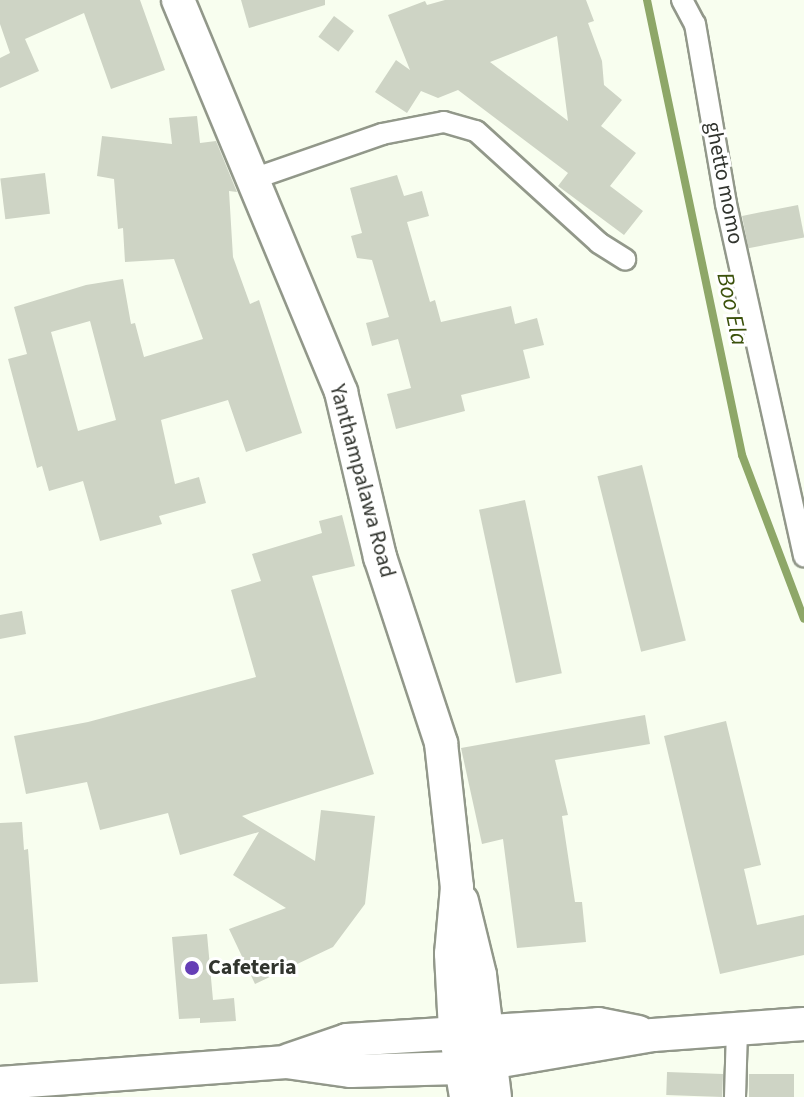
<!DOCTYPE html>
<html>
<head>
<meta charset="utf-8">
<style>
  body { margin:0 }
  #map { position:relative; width:804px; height:1097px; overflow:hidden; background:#f8feef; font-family:"Source Sans 3",sans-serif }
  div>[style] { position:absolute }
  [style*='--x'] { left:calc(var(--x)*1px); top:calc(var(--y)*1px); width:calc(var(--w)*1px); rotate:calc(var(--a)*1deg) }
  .stream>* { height:8px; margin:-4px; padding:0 4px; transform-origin:4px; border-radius:4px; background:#8ea768 }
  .building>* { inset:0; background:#ced4c5; transform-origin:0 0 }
  .roads { filter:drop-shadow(2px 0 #92988a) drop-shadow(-2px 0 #92988a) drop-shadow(0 2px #92988a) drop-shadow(0 -2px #92988a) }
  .minor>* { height:20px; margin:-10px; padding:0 10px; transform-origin:10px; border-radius:10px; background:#fff }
  .primary>* { height:32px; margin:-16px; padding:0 16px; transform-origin:16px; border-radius:16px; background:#fff }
  .dots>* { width:22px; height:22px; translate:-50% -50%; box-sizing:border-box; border:4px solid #fff; border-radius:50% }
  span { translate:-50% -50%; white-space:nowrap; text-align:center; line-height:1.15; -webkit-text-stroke:6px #fff; paint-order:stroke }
  .street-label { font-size:22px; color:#31342e }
  .poi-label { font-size:22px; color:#31342e; font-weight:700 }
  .left { translate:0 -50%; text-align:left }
  .water-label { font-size:24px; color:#3b510b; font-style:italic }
</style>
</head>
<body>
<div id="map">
  <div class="stream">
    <div style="--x:647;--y:0;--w:465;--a:78.2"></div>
    <div style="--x:742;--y:455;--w:175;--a:69.3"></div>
  </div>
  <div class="building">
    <div style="clip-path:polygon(0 0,140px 0,165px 70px,111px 89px,84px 13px,25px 39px,39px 71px,0 88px,0 58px,10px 53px,0 24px)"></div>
    <div style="clip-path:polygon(241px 0,325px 0,325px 5px,249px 28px)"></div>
    <div style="clip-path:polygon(evenodd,445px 0,586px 0,594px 21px,588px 23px,602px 61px,604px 85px,622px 100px,601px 126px,636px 153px,610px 186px,643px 211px,624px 235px,558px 186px,568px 173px,458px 90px,438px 98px,421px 91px,407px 113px,375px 92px,396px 60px,410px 70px,388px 15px,425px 1px,427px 5px,445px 0,557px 36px,568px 121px,490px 62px,557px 36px)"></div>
    <div style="left:334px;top:16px;width:25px;height:26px;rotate:37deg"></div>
    <div style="clip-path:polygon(evenodd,197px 116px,200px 143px,216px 141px,237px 192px,229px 191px,233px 257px,250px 304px,259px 300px,302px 433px,246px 452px,228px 400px,161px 420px,175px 484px,199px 477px,206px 503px,159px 516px,162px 524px,100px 541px,83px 481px,49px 491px,42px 466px,37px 468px,8px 359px,27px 354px,14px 307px,86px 285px,123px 279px,131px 324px,135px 323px,144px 357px,203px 339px,174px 259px,125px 262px,123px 228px,118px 229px,114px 179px,97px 176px,102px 136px,172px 144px,169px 118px,197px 116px,90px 321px,116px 420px,78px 431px,51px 332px,90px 321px)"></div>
    <div style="left:45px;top:173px;width:41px;height:45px;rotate:83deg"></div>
    <div style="clip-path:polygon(397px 175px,404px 196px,422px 191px,429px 216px,407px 222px,430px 302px,435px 300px,441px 322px,511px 306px,515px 324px,537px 318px,544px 345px,523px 350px,530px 378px,461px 395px,465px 411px,396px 429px,387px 394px,411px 388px,398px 339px,372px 346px,366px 323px,389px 317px,372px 260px,357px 258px,351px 236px,362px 233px,350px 188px)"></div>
    <div style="left:798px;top:205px;width:33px;height:57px;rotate:79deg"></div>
    <div style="left:642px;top:465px;width:181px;height:46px;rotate:76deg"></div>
    <div style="left:525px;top:500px;width:177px;height:47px;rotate:78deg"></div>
    <div style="clip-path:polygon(342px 515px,355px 566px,312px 576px,374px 774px,242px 816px,315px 861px,321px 810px,375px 816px,365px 904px,333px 947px,255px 984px,229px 929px,286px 908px,233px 875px,259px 832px,180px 855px,168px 813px,100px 830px,87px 782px,26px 794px,14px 736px,88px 722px,256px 677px,231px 590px,261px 581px,252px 554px,322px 533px,319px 521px)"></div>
    <div style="clip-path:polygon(22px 611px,26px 634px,0 639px,0 615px)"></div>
    <div style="clip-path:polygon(645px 715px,650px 744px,555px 760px,568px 815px,562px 816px,575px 902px,582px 902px,586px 942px,517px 948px,503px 839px,482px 844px,461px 748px)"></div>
    <div style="clip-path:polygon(726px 721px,761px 865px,744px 869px,757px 925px,804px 915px,804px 955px,720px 974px,664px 736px)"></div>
    <div style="clip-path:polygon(22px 822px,24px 850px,28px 849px,38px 982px,0 984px,0 823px)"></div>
    <div style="clip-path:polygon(207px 934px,213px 1000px,234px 998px,236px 1021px,200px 1023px,200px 1018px,179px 1019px,172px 937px)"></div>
    <div style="left:723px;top:1074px;width:23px;height:56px;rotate:92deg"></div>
    <div style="left:749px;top:1074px;width:45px;height:23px"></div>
  </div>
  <div class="roads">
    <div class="minor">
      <div style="--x:682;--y:0;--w:27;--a:62"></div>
      <div style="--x:695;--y:24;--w:183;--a:80.2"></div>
      <div style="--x:726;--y:204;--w:361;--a:77.5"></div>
      <div style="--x:253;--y:179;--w:137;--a:-19.2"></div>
      <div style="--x:382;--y:134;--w:63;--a:-11"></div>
      <div style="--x:444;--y:122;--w:33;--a:16"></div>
      <div style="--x:476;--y:131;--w:166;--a:42.3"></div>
      <div style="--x:599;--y:243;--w:31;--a:32"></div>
      <div style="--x:735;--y:1097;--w:67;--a:-88.3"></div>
    </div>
    <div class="primary">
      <div style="--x:178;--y:0;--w:425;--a:67.4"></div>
      <div style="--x:341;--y:392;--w:170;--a:76.7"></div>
      <div style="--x:380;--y:557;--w:196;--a:71.8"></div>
      <div style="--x:441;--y:743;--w:145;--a:83.7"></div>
      <div style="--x:457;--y:887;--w:67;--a:95.1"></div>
      <div style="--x:451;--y:954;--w:77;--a:87"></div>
      <div style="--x:455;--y:1031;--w:67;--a:80.5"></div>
      <div style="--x:462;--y:901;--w:76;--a:76.3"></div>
      <div style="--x:480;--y:975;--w:123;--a:83"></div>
      <div style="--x:289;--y:1060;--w:61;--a:-19"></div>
      <div style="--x:347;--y:1040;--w:252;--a:-3.6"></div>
      <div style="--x:598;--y:1024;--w:41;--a:11.3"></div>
      <div style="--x:0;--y:1083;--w:287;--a:-4.2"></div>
      <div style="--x:286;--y:1062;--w:66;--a:7.9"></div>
      <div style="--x:351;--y:1071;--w:109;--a:-1.6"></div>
      <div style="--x:460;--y:1068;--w:196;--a:-9.7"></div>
      <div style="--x:653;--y:1035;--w:151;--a:-4.2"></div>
    </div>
  </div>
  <div class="dots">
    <div style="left:192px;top:968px;background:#653eb6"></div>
  </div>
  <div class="street-label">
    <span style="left:724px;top:183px;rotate:79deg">ghetto momo</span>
    <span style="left:362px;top:481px;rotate:75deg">Yanthampalawa Road</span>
  </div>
  <div class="poi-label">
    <span class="left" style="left:208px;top:968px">Cafeteria</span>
  </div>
  <div class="water-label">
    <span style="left:732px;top:309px;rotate:78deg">Boo Ela</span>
  </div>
</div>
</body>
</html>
